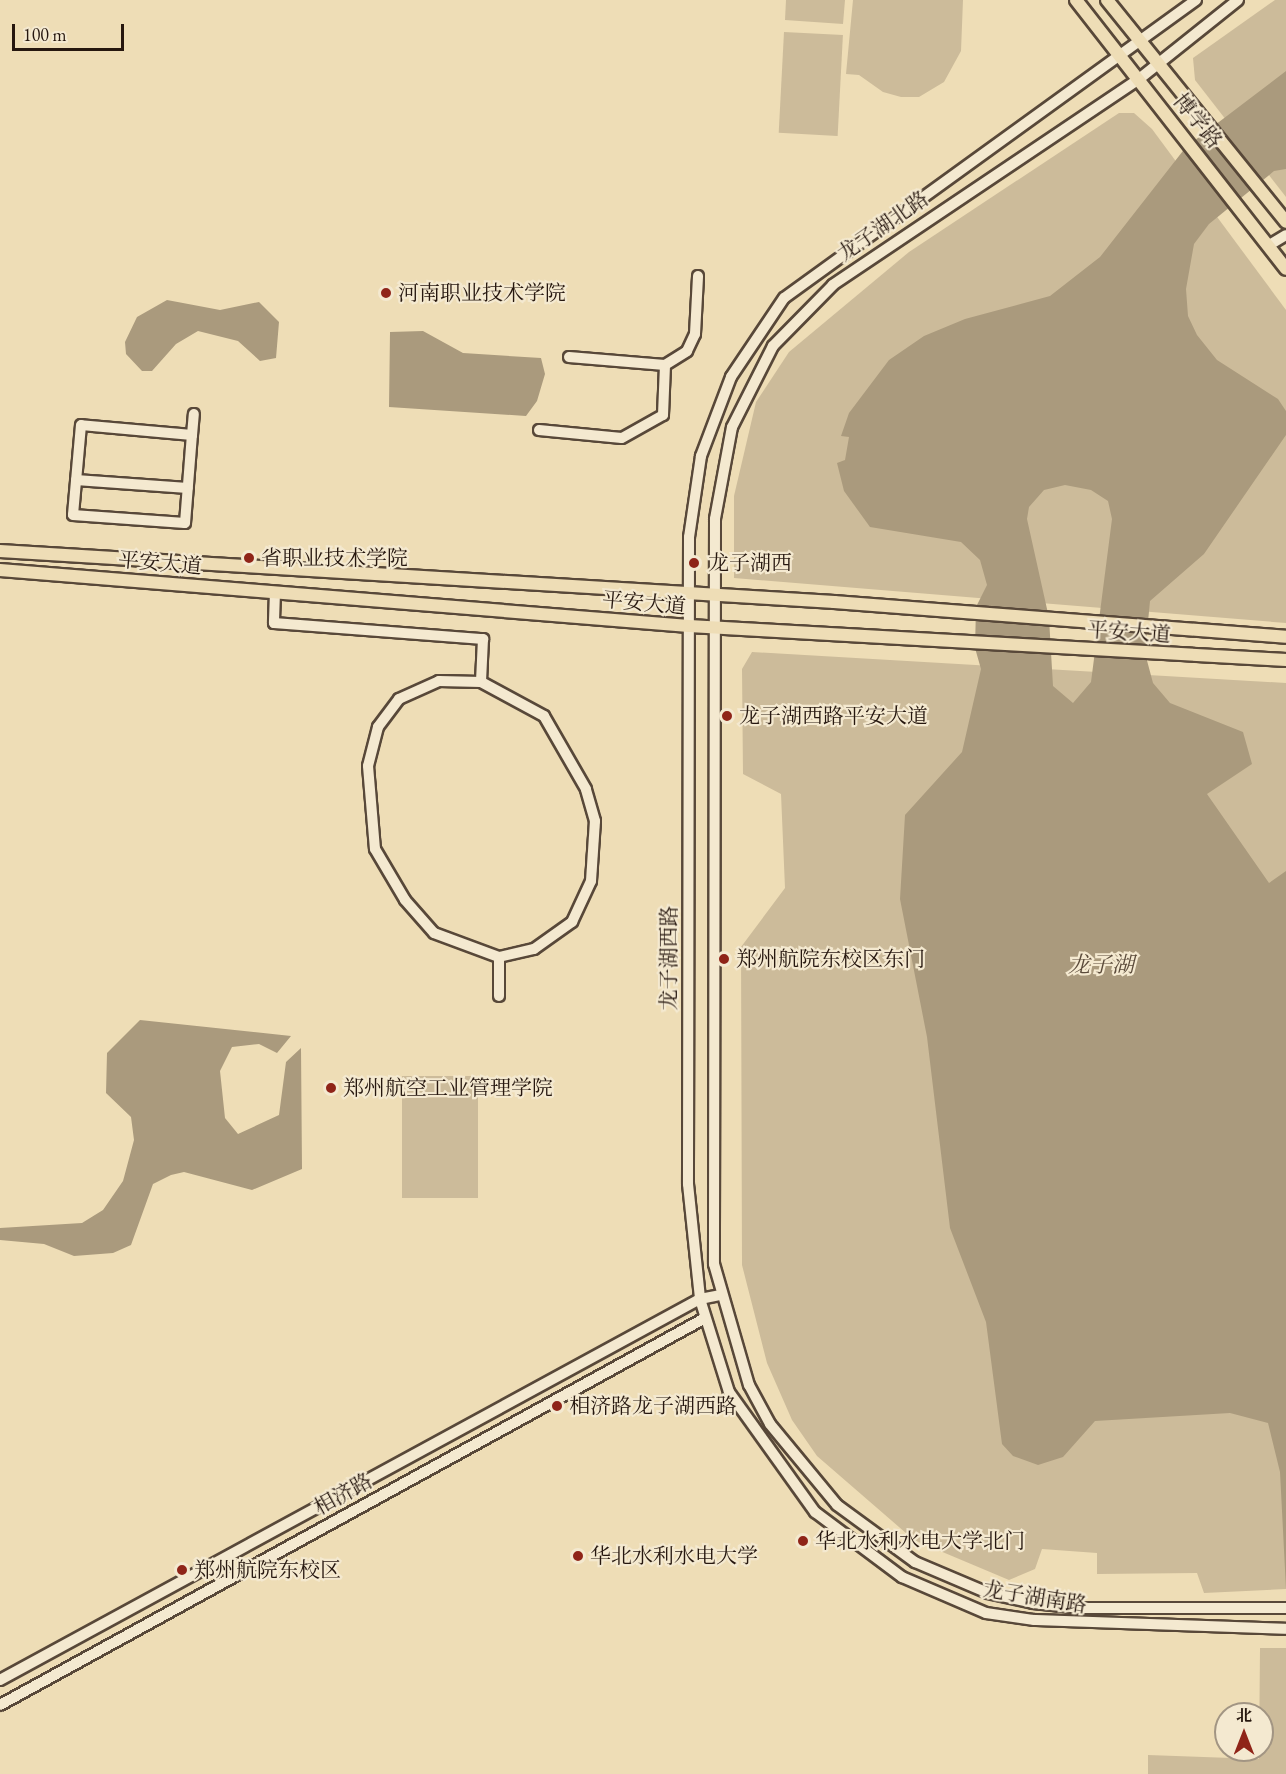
<!DOCTYPE html>
<html>
<head>
<meta charset="utf-8">
<style>
  body { margin:0 }
  #map { position:relative; width:1286px; height:1774px; overflow:hidden; background:#eeddb6; font-family:"EB Garamond","Noto Serif SC",serif }
  div>[style] { position:absolute }
  [style*='--x'] { left:calc(var(--x)*1px); top:calc(var(--y)*1px); width:calc(var(--w)*1px); rotate:calc(var(--a)*1deg) }
  .green>* { inset:0; background:#ccbb9a; transform-origin:0 0 }
  .water>* { inset:0; background:#aa9a7d }
  .roads { filter:drop-shadow(2px 0 #584839) drop-shadow(-2px 0 #584839) drop-shadow(0 2px #584839) drop-shadow(0 -2px #584839) }
  .minor>* { height:10px; margin:-5px; padding:0 5px; transform-origin:5px; border-radius:5px; background:#f4e9d0 }
  .major>* { height:12px; margin:-6px; padding:0 6px; transform-origin:6px; border-radius:6px; background:#eeddb6 }
  .dots>* { width:16px; height:16px; translate:-50% -50%; box-sizing:border-box; border:3px solid #f4e9d0; border-radius:50% }
  span { translate:-50% -50%; white-space:nowrap; text-align:center; line-height:1.15; -webkit-text-stroke:4.5px #f4e9d0; paint-order:stroke }
  .street-label { font-size:21px; color:#26170f }
  .poi-label { font-size:21px; color:#26170f }
  .left { translate:0 -50%; text-align:left }
  .water-label { font-size:22px; color:#5b4b3b; font-style:italic }
  .north { position:absolute; left:1214px; top:1702px; width:60px; height:60px; box-sizing:border-box; background:#f4e9d0; border:2px solid #a29583; border-radius:50%; rotate:0deg; font-size:16px; font-weight:700; line-height:24px; text-align:center; color:#26170f }
  .north::after { content:''; display:block; margin:auto; width:21px; height:27px; background:#8f2418; clip-path:polygon(50% 0,100% 100%,50% 72%,0 100%) }
  .scale { position:absolute; left:12px; top:24px; width:112px; height:27px; box-sizing:border-box; border:3px solid #26170f; border-top:0; padding-left:8px; font-size:18px; line-height:21px; white-space:nowrap; color:#26170f; -webkit-text-stroke:4px #f4e9d0; paint-order:stroke }
</style>
</head>
<body>
<div id="map">
  <div class="green">
    <div style="clip-path:polygon(786px 0,845px 0,843px 24px,785px 20px)"></div>
    <div style="clip-path:polygon(853px 0,963px 0,961px 51px,944px 82px,919px 97px,901px 97px,883px 92px,859px 75px,846px 74px)"></div>
    <div style="clip-path:polygon(1275px 0,1286px 0,1286px 197px,1195px 80px,1193px 58px)"></div>
    <div style="left:784px;top:32px;width:59px;height:101px;rotate:3deg"></div>
    <div style="clip-path:polygon(1119px 113px,1134px 113px,1152px 129px,1286px 310px,1286px 623px,734px 578px,734px 496px,756px 402px,789px 352px,909px 252px)"></div>
    <div style="clip-path:polygon(752px 652px,1286px 683px,1286px 1589px,1204px 1593px,1197px 1573px,1097px 1574px,1097px 1553px,1042px 1549px,1035px 1569px,1009px 1580px,914px 1540px,817px 1456px,792px 1420px,767px 1363px,742px 1265px,741px 947px,785px 888px,781px 794px,743px 774px,742px 669px)"></div>
    <div style="left:478px;top:1076px;width:122px;height:76px;rotate:90deg"></div>
    <div style="clip-path:polygon(1260px 1648px,1286px 1648px,1286px 1774px,1148px 1774px,1148px 1755px,1259px 1759px)"></div>
  </div>
  <div class="water">
    <div style="clip-path:polygon(evenodd,1286px 71px,1286px 169px,1274px 171px,1209px 224px,1194px 244px,1186px 289px,1188px 316px,1197px 335px,1217px 360px,1278px 399px,1286px 411px,1286px 435px,1204px 554px,1150px 601px,1145px 653px,1153px 683px,1170px 703px,1243px 732px,1252px 764px,1207px 794px,1269px 883px,1286px 871px,1286px 1589px,1280px 1472px,1268px 1423px,1230px 1413px,1095px 1421px,1063px 1457px,1038px 1465px,1013px 1456px,1002px 1444px,986px 1322px,950px 1228px,927px 1037px,900px 899px,905px 815px,962px 752px,981px 669px,975px 648px,976px 607px,987px 585px,980px 560px,961px 542px,870px 527px,844px 491px,837px 463px,845px 460px,849px 437px,841px 436px,849px 413px,889px 360px,924px 336px,965px 319px,1050px 296px,1100px 257px,1186px 147px,1286px 71px,1065px 485px,1091px 490px,1108px 501px,1112px 519px,1091px 682px,1073px 703px,1053px 686px,1049px 618px,1027px 519px,1029px 507px,1044px 490px,1065px 485px)"></div>
    <div style="clip-path:polygon(167px 300px,220px 310px,259px 302px,279px 322px,276px 358px,260px 361px,238px 341px,198px 331px,176px 344px,152px 371px,142px 371px,126px 354px,125px 342px,137px 317px)"></div>
    <div style="clip-path:polygon(423px 331px,463px 353px,541px 358px,545px 374px,537px 401px,526px 416px,389px 407px,390px 332px)"></div>
    <div style="clip-path:polygon(140px 1020px,291px 1036px,277px 1053px,259px 1044px,232px 1047px,220px 1071px,225px 1118px,238px 1134px,279px 1115px,286px 1062px,301px 1048px,302px 1169px,252px 1190px,184px 1172px,171px 1175px,153px 1184px,131px 1245px,113px 1253px,74px 1256px,44px 1244px,0 1240px,0 1228px,82px 1223px,103px 1210px,123px 1181px,134px 1140px,131px 1117px,106px 1093px,107px 1053px)"></div>
  </div>
  <div class="roads">
    <div class="minor">
      <div style="--x:1196;--y:0;--w:508;--a:144.12"></div>
      <div style="--x:784;--y:298;--w:95;--a:123.9"></div>
      <div style="--x:731;--y:377;--w:85;--a:110.8"></div>
      <div style="--x:701;--y:456;--w:82;--a:98.4"></div>
      <div style="--x:689;--y:537;--w:647;--a:90.09"></div>
      <div style="--x:688;--y:1184;--w:116;--a:84"></div>
      <div style="--x:700;--y:1299;--w:97;--a:72.7"></div>
      <div style="--x:729;--y:1392;--w:148;--a:54.4"></div>
      <div style="--x:815;--y:1512;--w:109;--a:36.8"></div>
      <div style="--x:902;--y:1577;--w:91;--a:23.2"></div>
      <div style="--x:986;--y:1613;--w:49;--a:8.3"></div>
      <div style="--x:1034;--y:1620;--w:252;--a:2"></div>
      <div style="--x:1238;--y:0;--w:127;--a:141.4"></div>
      <div style="--x:1139;--y:79;--w:369;--a:146.1"></div>
      <div style="--x:833;--y:285;--w:86;--a:134.5"></div>
      <div style="--x:773;--y:346;--w:91;--a:116.8"></div>
      <div style="--x:732;--y:427;--w:94;--a:100.5"></div>
      <div style="--x:715;--y:519;--w:745;--a:90.08"></div>
      <div style="--x:714;--y:1264;--w:126;--a:73.9"></div>
      <div style="--x:749;--y:1385;--w:44;--a:61.7"></div>
      <div style="--x:770;--y:1424;--w:105;--a:50.4"></div>
      <div style="--x:837;--y:1505;--w:97;--a:36.2"></div>
      <div style="--x:915;--y:1562;--w:79;--a:23"></div>
      <div style="--x:988;--y:1593;--w:46;--a:12.5"></div>
      <div style="--x:1033;--y:1603;--w:48;--a:5.9"></div>
      <div style="--x:1081;--y:1608;--w:205;--a:0"></div>
      <div style="--x:1271;--y:244;--w:17;--a:-31"></div>
      <div style="--x:569;--y:357;--w:96;--a:4.8"></div>
      <div style="--x:665;--y:365;--w:26;--a:-32"></div>
      <div style="--x:687;--y:351;--w:19;--a:-65"></div>
      <div style="--x:695;--y:334;--w:58;--a:-87"></div>
      <div style="--x:539;--y:430;--w:83;--a:5.5"></div>
      <div style="--x:622;--y:438;--w:47;--a:-29.3"></div>
      <div style="--x:663;--y:415;--w:50;--a:-87.7"></div>
      <div style="--x:192;--y:435;--w:111;--a:-174.9"></div>
      <div style="--x:81;--y:425;--w:90;--a:95.1"></div>
      <div style="--x:73;--y:515;--w:112;--a:4.1"></div>
      <div style="--x:185;--y:523;--w:88;--a:-85.5"></div>
      <div style="--x:192;--y:435;--w:21;--a:-85"></div>
      <div style="--x:76;--y:480;--w:112;--a:4.1"></div>
      <div style="--x:275;--y:592;--w:31;--a:92"></div>
      <div style="--x:274;--y:623;--w:210;--a:4.4"></div>
      <div style="--x:483;--y:639;--w:43;--a:92.7"></div>
      <div style="--x:499;--y:957;--w:36;--a:-13"></div>
      <div style="--x:534;--y:949;--w:47;--a:-35.4"></div>
      <div style="--x:572;--y:922;--w:45;--a:-65.1"></div>
      <div style="--x:591;--y:881;--w:60;--a:-86.2"></div>
      <div style="--x:595;--y:821;--w:33;--a:-106"></div>
      <div style="--x:586;--y:789;--w:84;--a:-119.9"></div>
      <div style="--x:544;--y:716;--w:72;--a:-151.6"></div>
      <div style="--x:481;--y:682;--w:42;--a:-178.6"></div>
      <div style="--x:439;--y:681;--w:44;--a:155.8"></div>
      <div style="--x:399;--y:699;--w:35;--a:127"></div>
      <div style="--x:378;--y:727;--w:40;--a:104.4"></div>
      <div style="--x:368;--y:766;--w:83;--a:85.2"></div>
      <div style="--x:375;--y:849;--w:59;--a:59.5"></div>
      <div style="--x:405;--y:900;--w:44;--a:48.7"></div>
      <div style="--x:434;--y:933;--w:69;--a:20.3"></div>
      <div style="--x:499;--y:957;--w:39;--a:90"></div>
      <div style="--x:0;--y:1680;--w:797;--a:-28.56"></div>
      <div style="--x:700;--y:1299;--w:20;--a:-11"></div>
      <div style="--x:0;--y:1705;--w:804;--a:-28.76"></div>
    </div>
    <div class="major">
      <div style="--x:1076;--y:0;--w:341;--a:52"></div>
      <div style="--x:1107;--y:0;--w:285;--a:51.1"></div>
      <div style="--x:0;--y:551;--w:836;--a:3.5"></div>
      <div style="--x:834;--y:602;--w:453;--a:4.4"></div>
      <div style="--x:0;--y:570;--w:691;--a:4.65"></div>
      <div style="--x:689;--y:626;--w:598;--a:3.26"></div>
    </div>
  </div>
  <div class="dots">
    <div style="left:386px;top:293px;background:#8f2418"></div>
    <div style="left:249px;top:558px;background:#8f2418"></div>
    <div style="left:694px;top:563px;background:#8f2418"></div>
    <div style="left:727px;top:716px;background:#8f2418"></div>
    <div style="left:724px;top:959px;background:#8f2418"></div>
    <div style="left:331px;top:1088px;background:#8f2418"></div>
    <div style="left:557px;top:1406px;background:#8f2418"></div>
    <div style="left:803px;top:1541px;background:#8f2418"></div>
    <div style="left:578px;top:1556px;background:#8f2418"></div>
    <div style="left:182px;top:1570px;background:#8f2418"></div>
  </div>
  <div class="street-label">
    <span style="left:1198px;top:121px;rotate:51deg">博学路</span>
    <span style="left:883px;top:226px;rotate:-35deg">龙子湖北路</span>
    <span style="left:160px;top:563px;rotate:5deg">平安大道</span>
    <span style="left:644px;top:603px;rotate:5deg">平安大道</span>
    <span style="left:1129px;top:632px;rotate:4deg">平安大道</span>
    <span style="left:669px;top:958px;rotate:-90deg">龙子湖西路</span>
    <span style="left:343px;top:1494px;rotate:-29deg">相济路</span>
    <span style="left:1035px;top:1597px;rotate:9deg">龙子湖南路</span>
  </div>
  <div class="poi-label">
    <span class="left" style="left:398px;top:293px">河南职业技术学院</span>
    <span class="left" style="left:261px;top:558px">省职业技术学院</span>
    <span class="left" style="left:708px;top:563px">龙子湖西</span>
    <span class="left" style="left:739px;top:716px">龙子湖西路平安大道</span>
    <span class="left" style="left:736px;top:959px">郑州航院东校区东门</span>
    <span class="left" style="left:343px;top:1088px">郑州航空工业管理学院</span>
    <span class="left" style="left:569px;top:1406px">相济路龙子湖西路</span>
    <span class="left" style="left:815px;top:1541px">华北水利水电大学北门</span>
    <span class="left" style="left:590px;top:1556px">华北水利水电大学</span>
    <span class="left" style="left:194px;top:1570px">郑州航院东校区</span>
  </div>
  <div class="water-label">
    <span style="left:1101px;top:965px">龙子湖</span>
  </div>
  <div class="north">北</div>
  <div class="scale">100 m</div>
</div>
</body>
</html>
